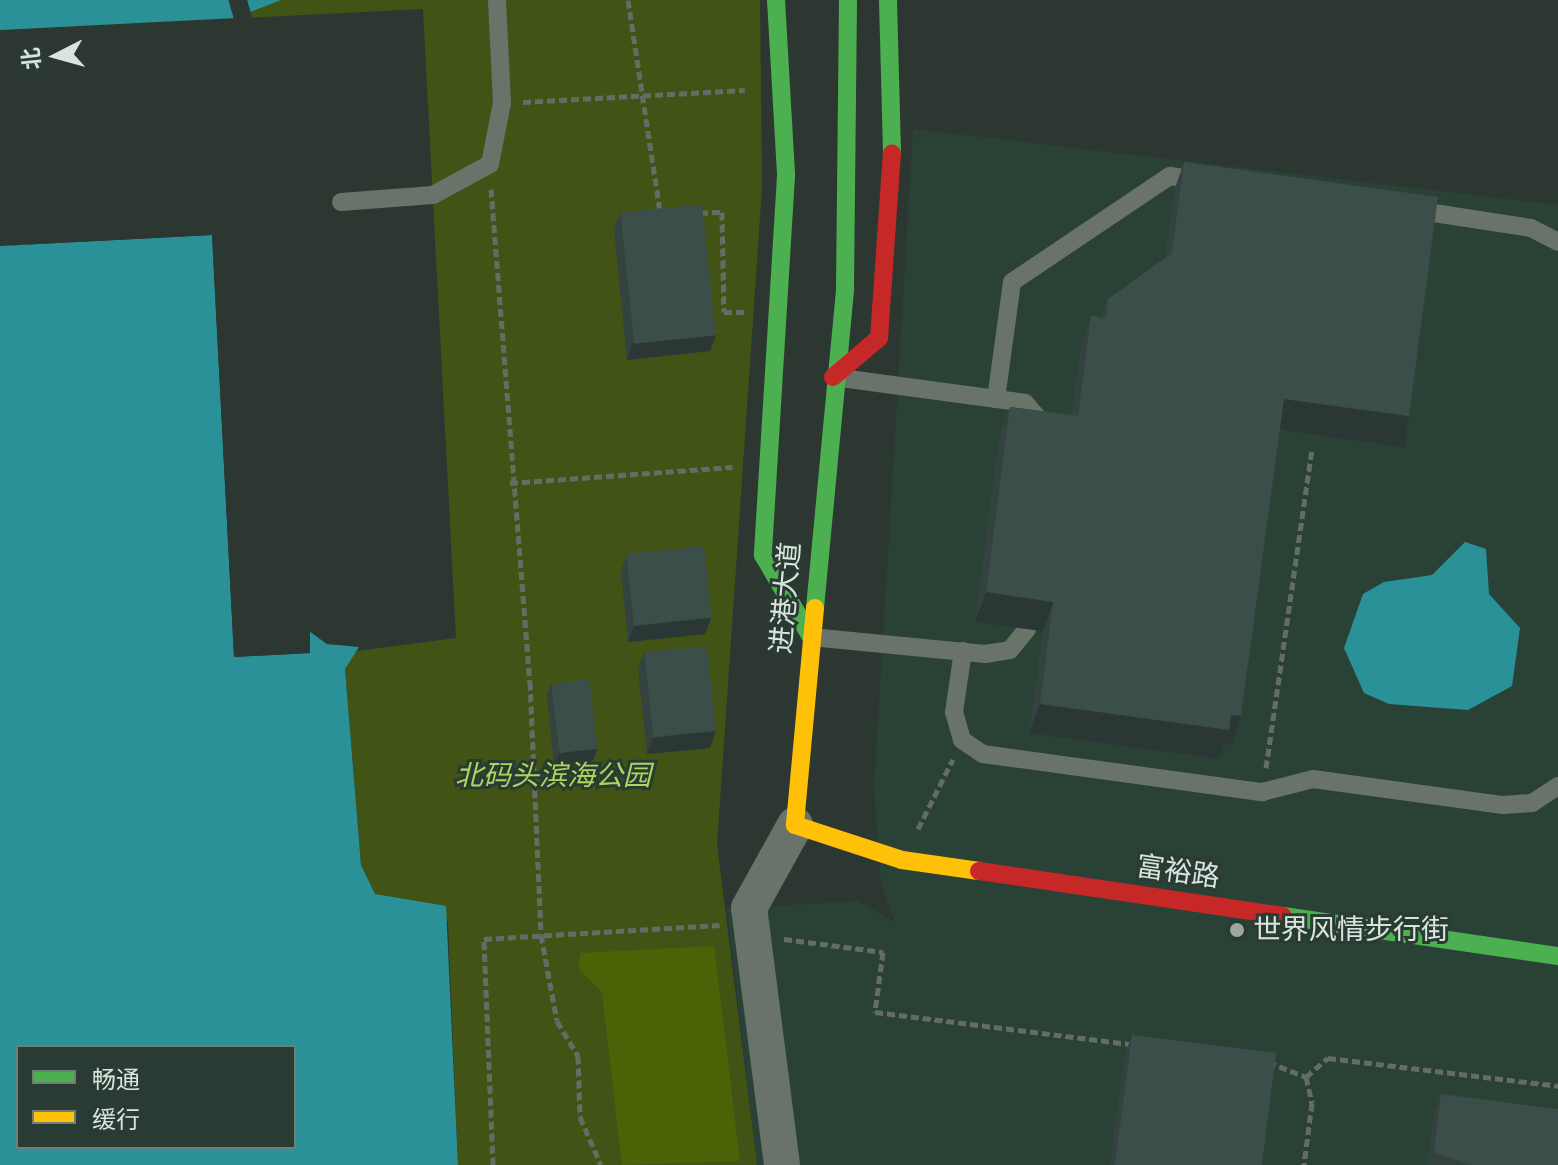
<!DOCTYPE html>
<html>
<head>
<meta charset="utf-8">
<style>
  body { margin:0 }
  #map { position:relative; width:1558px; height:1165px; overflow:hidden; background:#2d3732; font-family:"Times New Roman","Noto Sans SC",serif }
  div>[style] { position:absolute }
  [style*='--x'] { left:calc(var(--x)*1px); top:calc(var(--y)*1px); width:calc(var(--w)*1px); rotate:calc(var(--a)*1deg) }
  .built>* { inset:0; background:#2a4236 }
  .green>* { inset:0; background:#415415 }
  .forest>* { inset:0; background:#4b6207 }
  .water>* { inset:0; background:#2a9198 }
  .pier>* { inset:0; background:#2d3732; transform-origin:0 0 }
  .path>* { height:5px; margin-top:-2.5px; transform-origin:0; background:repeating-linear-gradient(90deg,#636d66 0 8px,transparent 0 12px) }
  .lane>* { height:18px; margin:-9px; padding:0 9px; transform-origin:9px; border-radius:9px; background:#697369 }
  .street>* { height:36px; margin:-18px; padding:0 18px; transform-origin:18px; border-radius:18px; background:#697369 }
  .fast>* { height:18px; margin:-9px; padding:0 9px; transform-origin:9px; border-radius:9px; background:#4caf50 }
  .slow>* { height:18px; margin:-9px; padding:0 9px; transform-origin:9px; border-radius:9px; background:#ffc107 }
  .jam>* { height:18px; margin:-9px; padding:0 9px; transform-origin:9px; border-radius:9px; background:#c62828 }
  .wall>* { inset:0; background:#344340 }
  .shaded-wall>* { inset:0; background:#2a3734; transform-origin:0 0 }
  .building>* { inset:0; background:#3c4e4a; transform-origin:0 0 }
  .dots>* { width:22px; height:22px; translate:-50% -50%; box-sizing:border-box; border:4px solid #293b32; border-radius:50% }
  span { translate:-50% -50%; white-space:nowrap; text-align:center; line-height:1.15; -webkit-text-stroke:6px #293b32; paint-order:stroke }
  .street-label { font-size:28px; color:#d9e4de }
  .park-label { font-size:28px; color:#afd45e; font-style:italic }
  .poi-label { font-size:28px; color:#d9e4de }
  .left { translate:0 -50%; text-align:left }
  .legend { position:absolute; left:16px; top:1045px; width:280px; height:104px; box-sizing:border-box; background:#293b32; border:2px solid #6f7f77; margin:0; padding:10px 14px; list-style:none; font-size:24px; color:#d9e4de }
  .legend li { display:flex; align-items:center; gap:16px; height:40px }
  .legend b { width:40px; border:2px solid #6f7f77 }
  .north { position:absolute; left:16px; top:16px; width:80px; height:80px; -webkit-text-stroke:6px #293b32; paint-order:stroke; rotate:264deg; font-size:22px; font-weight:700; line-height:32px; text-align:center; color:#d9e4de }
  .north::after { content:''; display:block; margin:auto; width:28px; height:36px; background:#d9e4de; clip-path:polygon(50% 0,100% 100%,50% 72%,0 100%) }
</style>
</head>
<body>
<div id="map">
  <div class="built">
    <div style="clip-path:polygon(913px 129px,1558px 205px,1558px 1165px,757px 1165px,727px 909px,858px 901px,895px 922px,881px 886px,874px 788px)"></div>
  </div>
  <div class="green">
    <div style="clip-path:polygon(0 0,760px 0,762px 188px,717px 845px,757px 1165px,458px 1165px,448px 922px,375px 894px,361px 865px,345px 669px,350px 652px,456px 638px,423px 9px,0 30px)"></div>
  </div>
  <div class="forest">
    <div style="clip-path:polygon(714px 946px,740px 1161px,622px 1165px,602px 992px,579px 969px,580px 953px)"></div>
  </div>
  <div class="water">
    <div style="clip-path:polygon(0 0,281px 0,235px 18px,0 30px)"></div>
    <div style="clip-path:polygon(evenodd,212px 235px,234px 657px,310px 653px,309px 631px,327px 644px,359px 647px,345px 669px,361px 865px,375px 894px,446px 906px,458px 1165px,0 1165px,0 246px,212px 235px,18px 1047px,294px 1047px,294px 1147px,18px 1147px,18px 1047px)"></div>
    <div style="clip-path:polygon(1465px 542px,1486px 549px,1489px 594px,1520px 628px,1512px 686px,1468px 710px,1389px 704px,1364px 693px,1344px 648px,1363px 594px,1384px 582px,1432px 575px)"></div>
  </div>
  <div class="pier">
    <div style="left:252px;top:17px;width:18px;height:252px;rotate:164deg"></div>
    <div style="clip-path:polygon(215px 233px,238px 653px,306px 649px,309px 627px,328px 640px,363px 646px,327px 644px,310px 631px,310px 653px,234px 657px,212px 235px,0 246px)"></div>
  </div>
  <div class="path">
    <div style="--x:628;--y:0;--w:214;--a:81.4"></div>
    <div style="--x:523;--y:102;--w:222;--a:-3.1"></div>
    <div style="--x:491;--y:189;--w:495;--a:85.5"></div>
    <div style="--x:530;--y:682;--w:253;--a:87.5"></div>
    <div style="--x:541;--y:935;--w:87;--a:79.5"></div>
    <div style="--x:557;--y:1021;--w:41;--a:59"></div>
    <div style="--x:578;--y:1056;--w:61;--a:88.1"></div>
    <div style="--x:580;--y:1117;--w:52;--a:66.4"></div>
    <div style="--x:700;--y:213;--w:22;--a:-3"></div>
    <div style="--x:722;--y:212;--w:100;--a:88.9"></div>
    <div style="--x:724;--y:312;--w:20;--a:0"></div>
    <div style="--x:510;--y:483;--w:223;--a:-4.1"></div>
    <div style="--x:1266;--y:768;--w:323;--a:-81.8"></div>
    <div style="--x:918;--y:829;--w:78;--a:-63.4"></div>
    <div style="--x:784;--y:939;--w:100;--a:7.5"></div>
    <div style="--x:883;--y:952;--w:61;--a:97.6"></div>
    <div style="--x:875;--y:1012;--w:262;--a:7.2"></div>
    <div style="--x:1268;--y:1062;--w:41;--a:21.5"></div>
    <div style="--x:1306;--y:1077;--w:27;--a:77"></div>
    <div style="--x:1312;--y:1103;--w:63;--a:97.4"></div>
    <div style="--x:1306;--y:1077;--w:29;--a:-41"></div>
    <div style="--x:1328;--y:1058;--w:232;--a:6.9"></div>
    <div style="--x:493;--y:1165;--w:226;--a:-92.3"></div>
    <div style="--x:484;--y:939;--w:236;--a:-3.4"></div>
  </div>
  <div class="lane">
    <div style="--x:341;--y:202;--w:92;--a:-4.4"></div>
    <div style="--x:433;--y:195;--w:65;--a:-28.5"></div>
    <div style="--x:490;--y:164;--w:62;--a:-78.9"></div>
    <div style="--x:502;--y:103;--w:103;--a:-92.8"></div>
    <div style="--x:1414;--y:210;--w:118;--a:8.7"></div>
    <div style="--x:1531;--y:228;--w:30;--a:27"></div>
    <div style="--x:841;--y:378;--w:186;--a:7.7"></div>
    <div style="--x:1025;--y:403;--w:35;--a:49"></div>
    <div style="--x:996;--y:399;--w:118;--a:-82.2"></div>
    <div style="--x:1012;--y:282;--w:190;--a:-33.9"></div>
    <div style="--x:1170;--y:176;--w:32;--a:9"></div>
    <div style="--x:811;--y:637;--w:175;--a:5.6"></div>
    <div style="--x:985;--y:654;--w:25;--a:-9"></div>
    <div style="--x:1010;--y:650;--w:27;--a:-51"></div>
    <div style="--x:963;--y:651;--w:62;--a:98.4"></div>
    <div style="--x:954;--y:712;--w:29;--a:74"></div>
    <div style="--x:962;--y:740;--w:25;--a:34"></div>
    <div style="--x:983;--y:754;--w:282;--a:7.8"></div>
    <div style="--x:1262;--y:792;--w:53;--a:-14.3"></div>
    <div style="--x:1313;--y:779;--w:192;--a:7.8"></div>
    <div style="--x:1503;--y:805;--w:29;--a:-4"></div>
    <div style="--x:1532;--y:803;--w:31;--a:-33"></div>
  </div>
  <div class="street">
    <div style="--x:782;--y:1165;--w:259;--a:-97.3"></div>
    <div style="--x:749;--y:908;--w:95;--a:-61"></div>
  </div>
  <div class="fast">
    <div style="--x:776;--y:0;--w:176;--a:86.7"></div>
    <div style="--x:786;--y:176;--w:380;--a:93.5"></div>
    <div style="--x:763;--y:555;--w:95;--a:59.7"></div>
    <div style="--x:888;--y:0;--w:153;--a:88.5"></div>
    <div style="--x:815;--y:608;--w:321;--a:-84.6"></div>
    <div style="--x:845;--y:288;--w:288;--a:-89.4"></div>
    <div style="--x:1283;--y:916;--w:278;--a:8.3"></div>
  </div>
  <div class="slow">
    <div style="--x:815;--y:608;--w:218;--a:95.3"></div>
    <div style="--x:795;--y:825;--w:113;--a:18.1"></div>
    <div style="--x:902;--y:860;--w:78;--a:8.1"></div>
  </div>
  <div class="jam">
    <div style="--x:833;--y:377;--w:60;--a:-40.3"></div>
    <div style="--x:879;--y:338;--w:185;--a:-86"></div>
    <div style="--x:979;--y:871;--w:307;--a:8.4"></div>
  </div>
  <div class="wall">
    <div style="clip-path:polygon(1184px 162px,1398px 445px,1280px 429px,1231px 745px,1224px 744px,1219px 759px,1029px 733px,1043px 631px,975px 622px,999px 436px,1010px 407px,1071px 415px,1081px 345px,1091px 316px,1101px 317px,1108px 299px,1165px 258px,1174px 191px)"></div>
    <div style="clip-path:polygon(620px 213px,716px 335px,710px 351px,627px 360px,614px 229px)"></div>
    <div style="clip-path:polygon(627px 555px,711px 618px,705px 634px,628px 642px,621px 571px)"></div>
    <div style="clip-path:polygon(644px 652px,710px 748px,647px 754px,638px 669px)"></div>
    <div style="clip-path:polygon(551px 683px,597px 749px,593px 760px,554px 764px,547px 695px)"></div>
    <div style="clip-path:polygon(1132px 1035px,1262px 1165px,1110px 1165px,1124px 1056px)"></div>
    <div style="clip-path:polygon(1441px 1094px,1558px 1165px,1427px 1165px,1434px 1115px)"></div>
  </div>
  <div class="shaded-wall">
    <div style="clip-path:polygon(716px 335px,710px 351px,627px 360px,633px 343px)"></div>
    <div style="left:1284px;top:399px;width:126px;height:31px;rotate:8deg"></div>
    <div style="clip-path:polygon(986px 592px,1053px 602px,1043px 631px,975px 622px)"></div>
    <div style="clip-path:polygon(711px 618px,705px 634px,628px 642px,634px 626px)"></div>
    <div style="clip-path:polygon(1040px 704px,1231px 715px,1241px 716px,1231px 745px,1224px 744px,1219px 759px,1029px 733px)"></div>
    <div style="clip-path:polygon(716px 731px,710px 748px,647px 754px,653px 738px)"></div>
    <div style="clip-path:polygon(597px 749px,593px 760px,554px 764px,559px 753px)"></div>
  </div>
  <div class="building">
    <div style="clip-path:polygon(1184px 162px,1438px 197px,1409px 416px,1284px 399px,1241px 716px,1231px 715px,1229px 730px,1040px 704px,1053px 602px,986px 592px,1010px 407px,1078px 416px,1091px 316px,1106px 318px,1108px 299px,1172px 253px)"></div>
    <div style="left:702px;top:204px;width:132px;height:82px;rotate:84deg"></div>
    <div style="left:704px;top:546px;width:72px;height:78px;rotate:84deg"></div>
    <div style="left:707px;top:646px;width:85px;height:63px;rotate:84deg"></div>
    <div style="left:589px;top:679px;width:70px;height:38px;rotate:83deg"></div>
    <div style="clip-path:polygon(1132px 1035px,1276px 1053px,1262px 1165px,1115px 1165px)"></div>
    <div style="clip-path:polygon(1441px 1094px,1558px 1109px,1558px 1165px,1472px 1165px,1434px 1152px)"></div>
  </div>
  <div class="dots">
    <div style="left:1237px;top:930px;background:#9da7a2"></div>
  </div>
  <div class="street-label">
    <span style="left:786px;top:598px;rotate:-85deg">进港大道</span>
    <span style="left:1178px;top:872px;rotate:8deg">富裕路</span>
  </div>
  <div class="park-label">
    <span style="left:553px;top:776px">北码头滨海公园</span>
  </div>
  <div class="poi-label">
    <span class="left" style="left:1253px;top:930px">世界风情步行街</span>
  </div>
  <ul class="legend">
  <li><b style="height:10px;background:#4caf50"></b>畅通</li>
  <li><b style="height:10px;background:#ffc107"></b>缓行</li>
  </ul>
  <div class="north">北</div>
</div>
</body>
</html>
